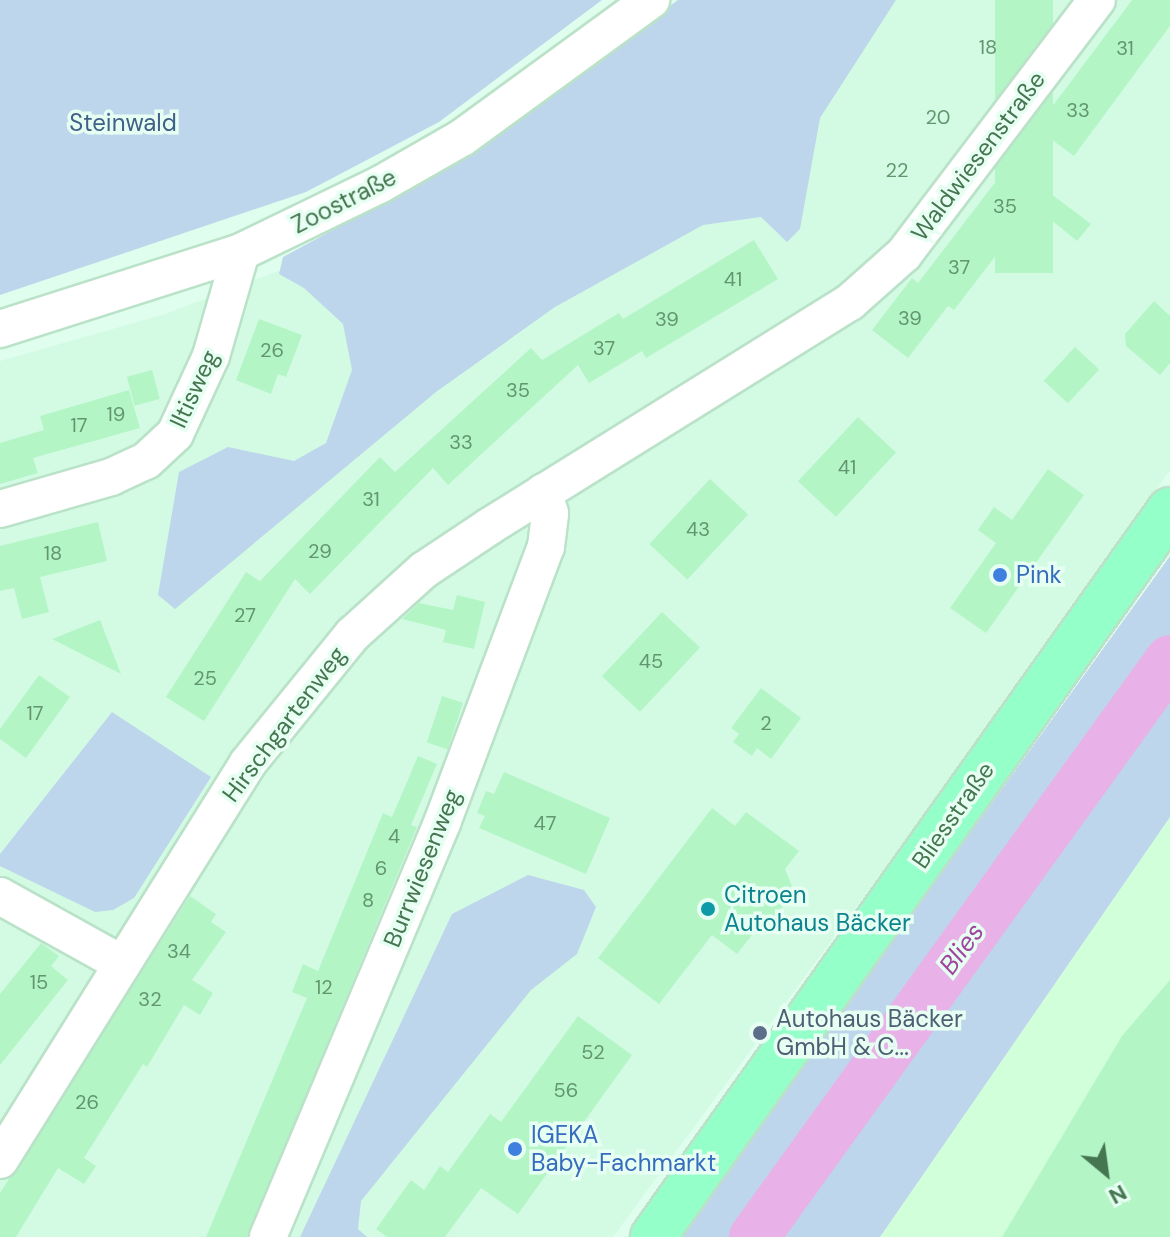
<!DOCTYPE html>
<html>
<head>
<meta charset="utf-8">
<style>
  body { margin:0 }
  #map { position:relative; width:1170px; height:1237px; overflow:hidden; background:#dffeee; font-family:"DM Sans",sans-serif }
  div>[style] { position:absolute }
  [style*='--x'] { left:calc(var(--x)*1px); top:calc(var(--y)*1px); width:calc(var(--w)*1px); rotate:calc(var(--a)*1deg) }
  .residential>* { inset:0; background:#d3fbe4 }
  .commercial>* { inset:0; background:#d1ffd9 }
  .green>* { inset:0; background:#bdd6ec }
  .river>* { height:50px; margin:-25px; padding:0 25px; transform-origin:25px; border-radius:25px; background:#e8b2e8 }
  .building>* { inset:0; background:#b4f5c6; transform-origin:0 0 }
  .roads { filter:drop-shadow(2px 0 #bae2c8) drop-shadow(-2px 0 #bae2c8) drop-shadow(0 2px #bae2c8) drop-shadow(0 -2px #bae2c8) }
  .minor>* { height:36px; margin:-18px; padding:0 18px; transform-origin:18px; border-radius:18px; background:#fff }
  .major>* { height:44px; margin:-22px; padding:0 22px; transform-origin:22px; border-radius:22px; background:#94ffc9 }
  .dots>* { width:22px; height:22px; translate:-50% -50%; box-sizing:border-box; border:4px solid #e6fff2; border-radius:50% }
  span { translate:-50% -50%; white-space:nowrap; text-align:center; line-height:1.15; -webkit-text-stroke:7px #e6fff2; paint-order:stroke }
  .number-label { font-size:20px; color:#61966e }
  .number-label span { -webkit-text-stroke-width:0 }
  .park-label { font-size:24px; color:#416089 }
  .street-label { font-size:24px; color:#457650 }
  .shop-label { font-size:24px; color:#366cbe }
  .left { translate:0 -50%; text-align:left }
  .culture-label { font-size:24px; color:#0d838f }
  .service-label { font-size:24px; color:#4e5e75 }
  .water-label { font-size:26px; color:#a1459e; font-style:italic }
  .north { position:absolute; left:1066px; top:1133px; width:80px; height:80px; -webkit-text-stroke:6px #e6fff2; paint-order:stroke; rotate:151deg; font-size:22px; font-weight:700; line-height:32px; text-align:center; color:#457650 }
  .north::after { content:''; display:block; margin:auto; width:28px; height:36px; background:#457650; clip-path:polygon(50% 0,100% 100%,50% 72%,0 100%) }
</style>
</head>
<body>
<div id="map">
  <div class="residential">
    <div style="clip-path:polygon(695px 0,1170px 0,1170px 470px,981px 738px,613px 1237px,0 1237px,0 361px,165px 314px,329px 252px)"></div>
  </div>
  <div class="commercial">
    <div style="clip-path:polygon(1170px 817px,1170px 1237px,880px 1237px)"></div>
  </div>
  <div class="green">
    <div style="clip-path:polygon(0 0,602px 0,439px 122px,306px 192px,0 295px)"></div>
    <div style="clip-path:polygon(678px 0,896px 0,820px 118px,800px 229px,787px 242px,761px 217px,703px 225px,555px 307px,436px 392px,175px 609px,158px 595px,179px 472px,228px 447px,294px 461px,326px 443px,352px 370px,343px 324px,304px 288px,279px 274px,283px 257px,459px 162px)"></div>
    <div style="clip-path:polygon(1170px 556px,1170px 817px,880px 1237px,679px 1237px)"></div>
    <div style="clip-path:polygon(112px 712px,211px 777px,134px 898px,113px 910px,95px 912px,0 866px,0 854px)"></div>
    <div style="clip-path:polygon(528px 875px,584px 890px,596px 907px,577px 954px,531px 990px,361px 1201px,358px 1229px,367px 1237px,300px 1237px,452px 914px)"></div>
  </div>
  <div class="river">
    <div style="--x:754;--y:1237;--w:711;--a:-54.21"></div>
  </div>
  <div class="building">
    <div style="left:995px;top:0;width:58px;height:273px"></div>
    <div style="clip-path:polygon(1132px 0,1170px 0,1170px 26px,1074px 156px,1036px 128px)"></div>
    <div style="clip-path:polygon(1010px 163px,1091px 224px,1077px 241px,1034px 206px,954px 310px,948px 306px,908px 358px,872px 330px,912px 278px,918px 283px)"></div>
    <div style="clip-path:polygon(754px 240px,778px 279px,646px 358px,642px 351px,589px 383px,578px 365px,448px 485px,433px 468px,310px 594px,295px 579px,204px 721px,166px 697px,246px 572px,260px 581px,380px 457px,395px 472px,531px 348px,542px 360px,619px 313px,623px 319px)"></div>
    <div style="clip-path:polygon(1154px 301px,1170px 316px,1170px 363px,1160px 375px,1126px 346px,1125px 334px)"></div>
    <div style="clip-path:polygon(259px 319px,302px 335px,286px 377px,278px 374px,271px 394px,236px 380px)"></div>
    <div style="left:1075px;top:347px;width:33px;height:46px;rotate:43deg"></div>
    <div style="left:152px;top:370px;width:30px;height:26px;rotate:75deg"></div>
    <div style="clip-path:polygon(129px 390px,140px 428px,33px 458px,38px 473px,0 484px,0 443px,44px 430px,40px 416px)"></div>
    <div style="left:858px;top:417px;width:52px;height:88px;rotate:43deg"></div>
    <div style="clip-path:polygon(1048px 469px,1084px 495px,986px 633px,950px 608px,996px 543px,978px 530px,994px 507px,1012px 520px)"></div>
    <div style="left:710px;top:479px;width:52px;height:89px;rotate:43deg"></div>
    <div style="clip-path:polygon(98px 522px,107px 561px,40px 577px,49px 612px,22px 619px,14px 588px,0 591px,0 546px)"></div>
    <div style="clip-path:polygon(457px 595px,485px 602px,474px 649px,443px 642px,446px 630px,402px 619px,419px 603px,453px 610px)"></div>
    <div style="left:662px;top:612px;width:52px;height:88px;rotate:43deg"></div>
    <div style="clip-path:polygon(100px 620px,121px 674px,52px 639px)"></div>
    <div style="clip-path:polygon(39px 675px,70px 697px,26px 758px,0 739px,0 729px)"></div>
    <div style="clip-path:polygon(761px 688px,801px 718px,771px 759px,757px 748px,752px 756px,733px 742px,739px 734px,731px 728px)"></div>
    <div style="left:442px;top:696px;width:22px;height:49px;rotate:18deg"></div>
    <div style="clip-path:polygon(418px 756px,437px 764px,411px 825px,417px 827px,247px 1237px,206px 1237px,307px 998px,292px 992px,303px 964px,318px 971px,383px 813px,392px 817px)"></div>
    <div style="clip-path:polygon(504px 772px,610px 818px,586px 874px,479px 828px,485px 816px,477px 813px,486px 791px,494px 794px)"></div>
    <div style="clip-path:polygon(712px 808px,735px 826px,746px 812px,799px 851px,785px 869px,794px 891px,764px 930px,759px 926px,737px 954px,712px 935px,659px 1004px,598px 958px)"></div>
    <div style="clip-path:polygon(190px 896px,216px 914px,211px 922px,226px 932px,192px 980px,213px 993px,200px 1015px,184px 1005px,147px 1067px,143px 1064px,84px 1158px,96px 1166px,84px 1184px,58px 1168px,16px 1237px,0 1237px,0 1193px)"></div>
    <div style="clip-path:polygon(41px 943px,59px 956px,51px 966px,68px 980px,0 1065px,0 994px)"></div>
    <div style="clip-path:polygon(1170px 980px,1170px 1237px,1002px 1237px,1122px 1036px)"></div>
    <div style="clip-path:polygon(578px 1016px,632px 1055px,518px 1214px,481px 1188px,445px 1237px,387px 1237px,376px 1229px,411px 1180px,424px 1190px,440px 1166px,448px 1172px,490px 1114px,501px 1122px)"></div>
  </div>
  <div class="roads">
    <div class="minor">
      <div style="--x:0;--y:329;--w:253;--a:-17.7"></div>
      <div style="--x:241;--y:252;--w:156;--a:-25.9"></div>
      <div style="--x:381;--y:184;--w:95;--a:-29.8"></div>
      <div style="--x:463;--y:137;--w:233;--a:-36.1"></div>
      <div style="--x:0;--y:509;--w:116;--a:-16.1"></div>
      <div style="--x:111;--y:477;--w:38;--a:-25"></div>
      <div style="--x:146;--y:461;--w:40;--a:-43"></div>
      <div style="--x:175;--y:434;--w:86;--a:-65.2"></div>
      <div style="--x:211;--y:356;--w:108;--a:-73.9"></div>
      <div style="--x:0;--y:896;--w:140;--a:29.1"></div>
      <div style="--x:0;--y:1160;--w:468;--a:-58"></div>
      <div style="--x:248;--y:763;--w:165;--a:-50.9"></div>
      <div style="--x:352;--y:635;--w:97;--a:-42.1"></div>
      <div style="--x:424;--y:570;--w:79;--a:-33.7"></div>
      <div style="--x:490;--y:526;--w:424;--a:-31.9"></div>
      <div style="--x:850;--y:302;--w:72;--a:-41.6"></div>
      <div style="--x:904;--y:254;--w:319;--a:-52.8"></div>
      <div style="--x:268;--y:1237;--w:449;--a:-67.2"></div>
      <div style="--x:442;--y:823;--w:295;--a:-69.4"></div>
      <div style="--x:546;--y:547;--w:34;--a:-83"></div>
      <div style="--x:550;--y:513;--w:22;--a:-108"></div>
    </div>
    <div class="major">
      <div style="--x:653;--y:1237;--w:892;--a:-54.58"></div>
    </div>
  </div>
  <div class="dots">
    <div style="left:1000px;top:575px;background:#3f7fe0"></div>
    <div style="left:708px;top:909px;background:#0f9aa8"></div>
    <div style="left:760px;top:1033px;background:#5c6f8a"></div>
    <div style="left:515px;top:1149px;background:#3f7fe0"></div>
  </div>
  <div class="number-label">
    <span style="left:988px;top:47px">18</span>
    <span style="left:1125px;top:48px">31</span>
    <span style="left:1078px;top:110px">33</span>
    <span style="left:938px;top:117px">20</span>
    <span style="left:897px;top:170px">22</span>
    <span style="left:1005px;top:206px">35</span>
    <span style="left:959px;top:267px">37</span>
    <span style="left:733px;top:279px">41</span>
    <span style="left:910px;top:318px">39</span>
    <span style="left:667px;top:319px">39</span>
    <span style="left:604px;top:348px">37</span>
    <span style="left:272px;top:350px">26</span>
    <span style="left:518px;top:390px">35</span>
    <span style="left:116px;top:414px">19</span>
    <span style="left:79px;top:425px">17</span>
    <span style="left:461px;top:442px">33</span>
    <span style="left:847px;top:467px">41</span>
    <span style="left:371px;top:499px">31</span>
    <span style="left:698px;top:529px">43</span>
    <span style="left:320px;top:551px">29</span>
    <span style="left:53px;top:553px">18</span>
    <span style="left:245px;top:615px">27</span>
    <span style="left:651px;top:661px">45</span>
    <span style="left:205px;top:678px">25</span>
    <span style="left:35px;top:713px">17</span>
    <span style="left:766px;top:723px">2</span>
    <span style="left:545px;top:823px">47</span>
    <span style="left:394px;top:836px">4</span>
    <span style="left:381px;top:868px">6</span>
    <span style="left:368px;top:900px">8</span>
    <span style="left:179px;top:951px">34</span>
    <span style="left:39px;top:982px">15</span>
    <span style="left:324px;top:987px">12</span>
    <span style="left:150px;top:999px">32</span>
    <span style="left:593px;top:1052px">52</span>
    <span style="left:566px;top:1090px">56</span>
    <span style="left:87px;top:1102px">26</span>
  </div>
  <div class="park-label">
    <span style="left:123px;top:123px">Steinwald</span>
  </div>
  <div class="street-label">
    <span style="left:978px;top:156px;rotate:-53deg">Waldwiesenstraße</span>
    <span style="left:344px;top:201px;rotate:-27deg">Zoostraße</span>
    <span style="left:194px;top:389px;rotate:-65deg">Iltisweg</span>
    <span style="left:284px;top:724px;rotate:-53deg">Hirschgartenweg</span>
    <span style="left:953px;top:815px;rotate:-55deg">Bliesstraße</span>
    <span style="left:422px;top:868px;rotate:-68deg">Burrwiesenweg</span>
  </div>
  <div class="shop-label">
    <span class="left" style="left:1016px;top:575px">Pink</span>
    <span class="left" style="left:531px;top:1149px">IGEKA<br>Baby-Fachmarkt</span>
  </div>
  <div class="culture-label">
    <span class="left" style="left:724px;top:909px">Citroen<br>Autohaus Bäcker</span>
  </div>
  <div class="service-label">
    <span class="left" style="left:776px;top:1033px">Autohaus Bäcker<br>GmbH &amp; C...</span>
  </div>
  <div class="water-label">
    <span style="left:962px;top:949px;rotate:-54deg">Blies</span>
  </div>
  <div class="north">N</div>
</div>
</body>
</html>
